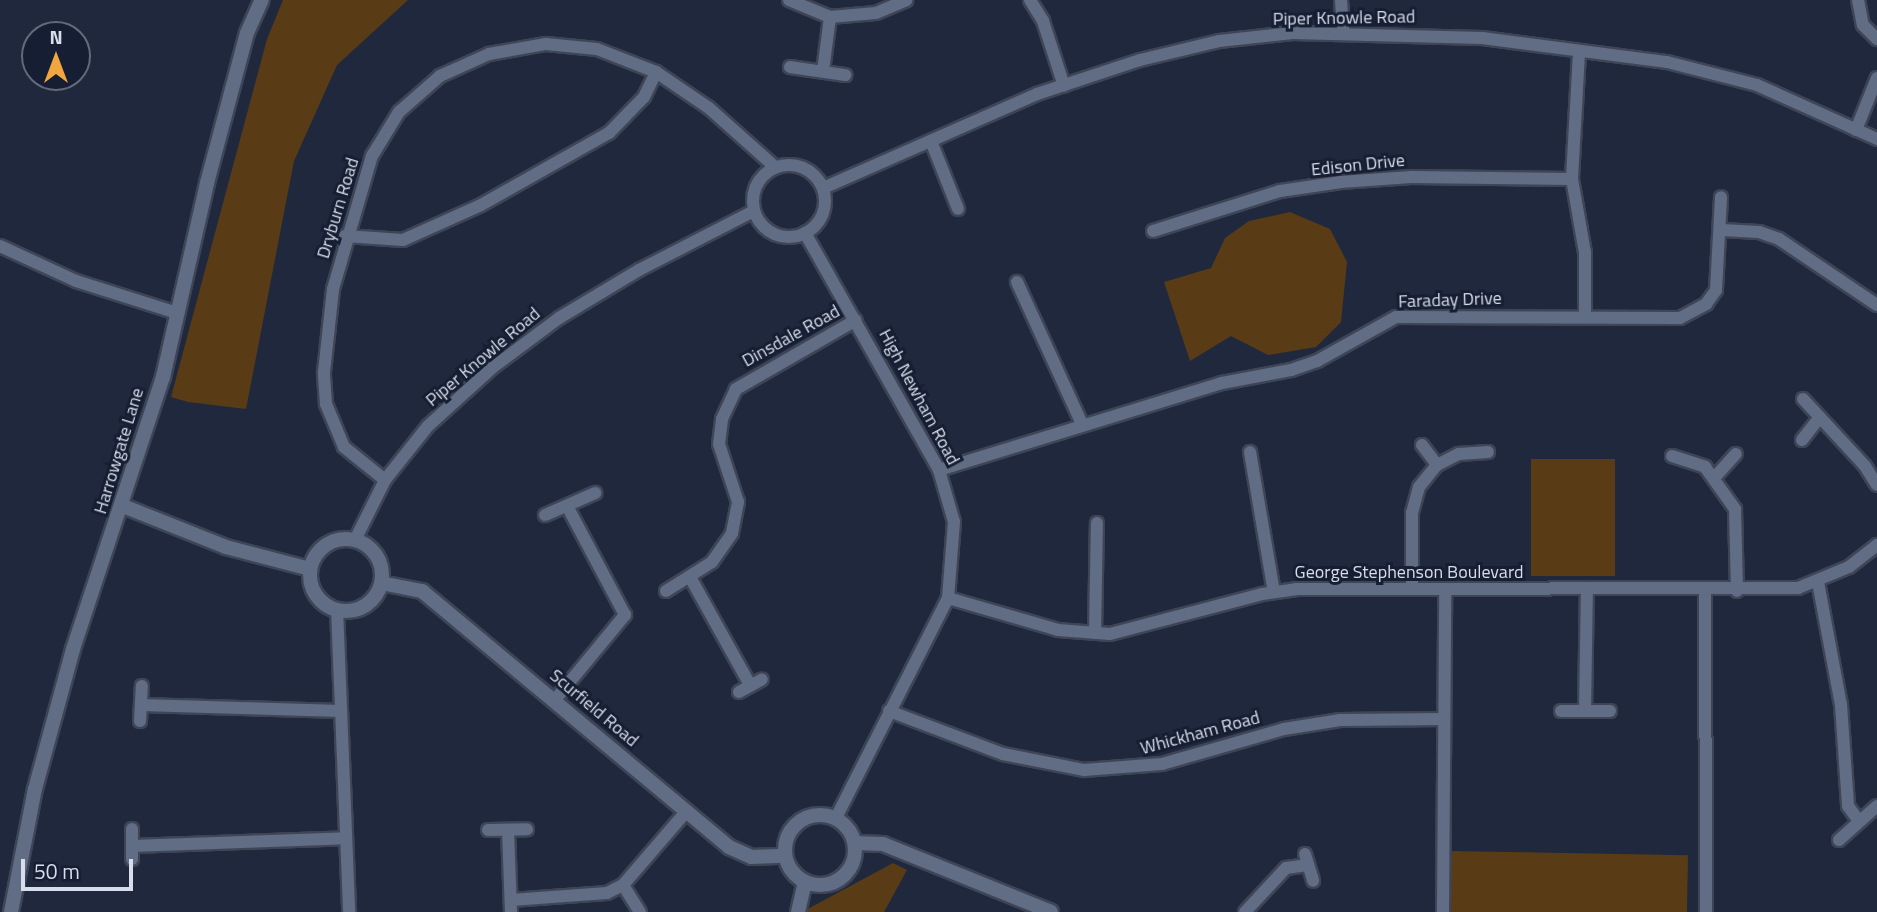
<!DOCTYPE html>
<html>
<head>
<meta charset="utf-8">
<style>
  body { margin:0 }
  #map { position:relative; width:1877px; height:912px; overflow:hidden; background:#1f283d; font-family:"Titillium Web",sans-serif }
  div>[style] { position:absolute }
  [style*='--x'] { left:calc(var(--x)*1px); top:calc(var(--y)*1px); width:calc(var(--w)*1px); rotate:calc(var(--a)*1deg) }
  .green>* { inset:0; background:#593c16; transform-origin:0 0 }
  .roads { filter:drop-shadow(2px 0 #3e4557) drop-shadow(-2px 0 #3e4557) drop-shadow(0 2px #3e4557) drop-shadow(0 -2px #3e4557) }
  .minor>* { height:12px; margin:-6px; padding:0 6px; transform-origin:6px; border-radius:6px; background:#616d85 }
  .minor>.ring { margin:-6px; padding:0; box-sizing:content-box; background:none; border:12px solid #616d85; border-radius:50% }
  .tertiary>* { height:14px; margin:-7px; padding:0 7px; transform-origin:7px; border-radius:7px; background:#616d85 }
  .tertiary>.ring { margin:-7px; padding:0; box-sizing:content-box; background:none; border:14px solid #616d85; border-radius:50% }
  span { translate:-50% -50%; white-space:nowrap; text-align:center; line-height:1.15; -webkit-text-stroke:6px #151e32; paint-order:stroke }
  .street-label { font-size:18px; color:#d7ddeb }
  .north { position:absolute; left:21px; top:21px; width:70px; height:70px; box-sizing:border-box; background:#151e32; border:2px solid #636a7c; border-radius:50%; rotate:0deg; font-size:19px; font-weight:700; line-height:28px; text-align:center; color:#d7ddeb }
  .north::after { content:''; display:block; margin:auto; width:24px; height:32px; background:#f1a640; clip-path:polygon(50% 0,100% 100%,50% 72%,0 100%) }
  .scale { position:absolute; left:21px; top:859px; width:112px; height:32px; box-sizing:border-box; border:4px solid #d7ddeb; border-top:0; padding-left:9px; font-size:21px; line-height:24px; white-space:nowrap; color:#d7ddeb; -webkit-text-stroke:5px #151e32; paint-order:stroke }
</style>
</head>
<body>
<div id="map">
  <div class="green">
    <div style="clip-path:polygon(283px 0,408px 0,337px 65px,294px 161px,246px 409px,188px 402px,171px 397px,267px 39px)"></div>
    <div style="clip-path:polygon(1290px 212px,1330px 229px,1347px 262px,1341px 322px,1316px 347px,1268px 355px,1231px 336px,1190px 361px,1164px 282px,1211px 268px,1225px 238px,1249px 221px)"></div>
    <div style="left:1531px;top:459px;width:84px;height:117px"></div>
    <div style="left:1450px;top:851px;width:238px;height:61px;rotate:1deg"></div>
    <div style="clip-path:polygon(893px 863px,907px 870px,884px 912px,802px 912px)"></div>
  </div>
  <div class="roads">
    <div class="minor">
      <div style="--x:789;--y:0;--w:44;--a:22.5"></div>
      <div style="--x:830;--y:17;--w:46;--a:-5"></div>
      <div style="--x:876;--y:13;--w:33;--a:-23"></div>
      <div style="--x:1030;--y:0;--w:25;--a:58"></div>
      <div style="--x:1043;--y:21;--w:68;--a:72.1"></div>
      <div style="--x:1341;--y:0;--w:31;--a:86"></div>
      <div style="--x:1858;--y:0;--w:25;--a:79"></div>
      <div style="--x:1863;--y:25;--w:20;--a:45"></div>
      <div style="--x:1579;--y:53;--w:126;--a:93.2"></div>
      <div style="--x:1572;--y:179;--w:75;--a:80"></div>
      <div style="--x:1585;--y:253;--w:62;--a:90"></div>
      <div style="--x:790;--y:67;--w:56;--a:8.3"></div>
      <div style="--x:823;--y:71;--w:54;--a:-82.6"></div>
      <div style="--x:1856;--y:130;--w:56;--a:-68"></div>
      <div style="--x:931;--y:141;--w:73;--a:68.3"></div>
      <div class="ring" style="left:753px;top:165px;width:60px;height:60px"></div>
      <div style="--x:823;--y:188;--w:234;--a:-23.7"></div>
      <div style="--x:1037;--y:94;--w:108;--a:-18.3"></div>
      <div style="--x:1140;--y:60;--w:81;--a:-13.5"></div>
      <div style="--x:1219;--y:41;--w:74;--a:-6.2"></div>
      <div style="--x:1293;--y:33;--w:189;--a:1.5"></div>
      <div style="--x:1482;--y:38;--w:187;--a:7.4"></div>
      <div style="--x:1667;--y:62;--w:93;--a:14.3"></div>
      <div style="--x:1757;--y:85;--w:132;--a:24.2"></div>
      <div style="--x:1721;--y:230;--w:38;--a:3"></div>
      <div style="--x:1759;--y:232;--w:21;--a:19"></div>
      <div style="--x:1779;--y:239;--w:118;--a:34"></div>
      <div style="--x:1153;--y:231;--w:133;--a:-17.5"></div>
      <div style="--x:1280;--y:191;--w:62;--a:-8.4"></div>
      <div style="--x:1341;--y:182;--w:70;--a:-4.1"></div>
      <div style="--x:1411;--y:177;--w:161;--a:0.7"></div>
      <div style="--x:805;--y:233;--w:272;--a:60.5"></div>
      <div style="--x:939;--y:470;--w:54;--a:73.9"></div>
      <div style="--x:954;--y:522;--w:76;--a:94.5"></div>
      <div style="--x:948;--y:598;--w:247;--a:117"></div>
      <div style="--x:345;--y:236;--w:58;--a:3.9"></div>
      <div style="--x:403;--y:240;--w:85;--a:-24.2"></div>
      <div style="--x:481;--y:205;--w:147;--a:-29.4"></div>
      <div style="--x:609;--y:133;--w:50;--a:-45.8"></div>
      <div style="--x:644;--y:97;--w:28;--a:-64"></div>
      <div style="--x:0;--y:246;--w:84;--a:24.7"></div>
      <div style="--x:76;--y:281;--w:106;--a:17.6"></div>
      <div style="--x:1017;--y:282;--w:156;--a:65.4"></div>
      <div style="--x:1803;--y:399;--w:91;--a:47.2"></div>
      <div style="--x:1865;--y:466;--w:22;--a:58"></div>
      <div style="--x:1802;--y:440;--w:29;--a:-52"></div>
      <div style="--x:1422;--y:445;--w:25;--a:53"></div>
      <div style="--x:1250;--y:452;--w:142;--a:80.3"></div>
      <div style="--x:1672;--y:456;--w:35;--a:18"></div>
      <div style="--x:1705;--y:467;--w:52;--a:54.5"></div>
      <div style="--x:1735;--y:509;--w:82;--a:88.6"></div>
      <div style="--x:939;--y:470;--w:296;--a:-17.1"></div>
      <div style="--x:1222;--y:383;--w:70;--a:-10.7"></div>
      <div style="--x:1291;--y:370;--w:28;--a:-19"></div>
      <div style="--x:1317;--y:361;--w:90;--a:-29.1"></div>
      <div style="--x:1396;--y:317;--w:284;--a:0.2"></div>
      <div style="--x:1680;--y:318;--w:30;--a:-28"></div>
      <div style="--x:1706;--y:304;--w:17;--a:-54"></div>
      <div style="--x:1716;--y:290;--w:93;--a:-86.9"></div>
      <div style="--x:1715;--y:477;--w:31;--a:-48"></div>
      <div style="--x:385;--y:480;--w:53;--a:-141.2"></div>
      <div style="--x:344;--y:447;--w:47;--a:-112.7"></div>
      <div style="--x:326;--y:404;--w:32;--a:-94"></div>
      <div style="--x:324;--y:372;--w:83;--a:-83.8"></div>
      <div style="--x:333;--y:289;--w:139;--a:-73.7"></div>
      <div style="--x:372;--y:156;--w:52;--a:-58.5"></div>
      <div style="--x:399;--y:112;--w:55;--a:-41.3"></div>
      <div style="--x:440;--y:76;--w:54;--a:-24.2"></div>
      <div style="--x:489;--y:54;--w:58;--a:-10"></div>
      <div style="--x:546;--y:44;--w:51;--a:5.6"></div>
      <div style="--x:597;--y:49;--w:63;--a:21.3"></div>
      <div style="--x:656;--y:72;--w:64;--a:34.2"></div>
      <div style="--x:709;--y:108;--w:89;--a:41.8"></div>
      <div style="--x:545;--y:515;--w:55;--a:-23.7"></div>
      <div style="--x:355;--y:540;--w:67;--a:-63.4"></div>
      <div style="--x:385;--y:480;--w:69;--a:-51.5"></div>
      <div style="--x:428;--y:426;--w:86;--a:-42.2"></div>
      <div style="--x:492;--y:368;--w:84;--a:-36.7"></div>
      <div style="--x:559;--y:318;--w:93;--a:-31"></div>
      <div style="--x:639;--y:270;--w:129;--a:-27.2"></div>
      <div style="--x:690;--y:577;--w:124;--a:60.9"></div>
      <div style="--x:1818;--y:582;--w:125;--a:79.4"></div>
      <div style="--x:1841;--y:705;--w:101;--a:86"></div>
      <div style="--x:1848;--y:806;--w:19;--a:54"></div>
      <div style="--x:1412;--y:589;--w:76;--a:-90"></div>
      <div style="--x:1412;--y:513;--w:27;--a:-75"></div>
      <div style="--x:1419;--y:487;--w:28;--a:-51"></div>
      <div style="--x:1437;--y:465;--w:25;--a:-27"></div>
      <div style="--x:1459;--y:454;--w:29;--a:-4"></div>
      <div style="--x:666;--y:591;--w:54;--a:-32.2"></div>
      <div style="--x:712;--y:562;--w:35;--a:-55"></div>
      <div style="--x:732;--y:533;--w:32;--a:-79"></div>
      <div style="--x:738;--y:502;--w:61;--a:-108.1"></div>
      <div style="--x:719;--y:444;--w:25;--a:-83"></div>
      <div style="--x:722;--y:419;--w:33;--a:-65"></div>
      <div style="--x:736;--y:389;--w:138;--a:-29.9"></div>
      <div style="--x:1705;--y:591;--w:321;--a:89.8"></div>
      <div style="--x:948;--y:598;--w:115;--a:16.2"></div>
      <div style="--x:1058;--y:630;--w:52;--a:4.4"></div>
      <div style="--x:1110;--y:634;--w:157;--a:-14.7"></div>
      <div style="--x:1262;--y:594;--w:34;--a:-8"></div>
      <div style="--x:1296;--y:589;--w:502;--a:-0.11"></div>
      <div style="--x:1798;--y:588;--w:55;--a:-22.4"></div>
      <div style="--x:1849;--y:567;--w:36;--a:-38"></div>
      <div style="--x:337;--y:609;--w:303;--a:87.7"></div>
      <div style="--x:1095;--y:633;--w:110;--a:-89"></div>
      <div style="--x:739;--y:692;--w:26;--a:-29"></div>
      <div style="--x:554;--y:701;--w:112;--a:-50.5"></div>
      <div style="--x:625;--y:615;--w:123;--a:-118"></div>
      <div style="--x:141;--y:705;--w:200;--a:1.7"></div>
      <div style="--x:889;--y:711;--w:122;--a:20.7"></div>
      <div style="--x:1003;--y:754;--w:83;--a:11.2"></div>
      <div style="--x:1084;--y:770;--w:78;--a:-4.4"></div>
      <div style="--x:1162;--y:764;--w:127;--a:-16"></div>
      <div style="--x:1284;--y:729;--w:57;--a:-9.1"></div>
      <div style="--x:1340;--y:720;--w:104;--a:-0.6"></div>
      <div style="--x:1561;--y:711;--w:49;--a:0"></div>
      <div style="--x:1585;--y:711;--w:122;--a:-89.1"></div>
      <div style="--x:140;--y:721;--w:35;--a:-87"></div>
      <div style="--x:488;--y:830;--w:39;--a:-1"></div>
      <div style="--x:508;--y:830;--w:82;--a:87.9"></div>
      <div style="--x:1839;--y:840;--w:51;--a:-41.8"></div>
      <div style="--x:132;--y:846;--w:214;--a:-2.1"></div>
      <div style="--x:1305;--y:854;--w:28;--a:73"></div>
      <div style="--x:132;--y:859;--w:30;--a:-90"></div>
      <div style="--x:623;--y:885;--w:32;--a:58"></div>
      <div style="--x:511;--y:900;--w:96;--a:-4.2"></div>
      <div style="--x:607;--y:893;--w:18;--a:-27"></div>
      <div style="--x:623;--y:885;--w:95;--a:-49.3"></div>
      <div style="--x:1245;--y:912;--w:60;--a:-47"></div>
      <div style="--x:1286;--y:868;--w:22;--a:-8"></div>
      <div style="--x:1443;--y:912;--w:323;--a:-89.6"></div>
    </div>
    <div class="tertiary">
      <div style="--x:123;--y:506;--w:111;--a:21.7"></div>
      <div style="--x:226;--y:547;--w:87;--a:14.7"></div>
      <div class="ring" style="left:310px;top:539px;width:58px;height:58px"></div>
      <div style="--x:381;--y:583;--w:42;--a:11"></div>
      <div style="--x:422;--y:591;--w:400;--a:39.8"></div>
      <div style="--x:729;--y:847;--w:24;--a:24"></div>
      <div style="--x:751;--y:857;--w:33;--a:-2"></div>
      <div class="ring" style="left:785px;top:815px;width:56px;height:56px"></div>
      <div style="--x:855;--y:843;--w:28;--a:2"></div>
      <div style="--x:883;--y:844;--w:181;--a:22"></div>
      <div style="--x:11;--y:912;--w:125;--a:-79"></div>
      <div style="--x:35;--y:789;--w:145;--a:-74.8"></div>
      <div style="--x:73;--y:649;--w:287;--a:-71.7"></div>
      <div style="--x:163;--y:377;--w:199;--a:-77.2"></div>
      <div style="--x:207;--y:183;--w:155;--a:-75.1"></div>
      <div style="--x:247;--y:33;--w:36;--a:-66"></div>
      <div style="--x:798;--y:912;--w:31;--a:-77"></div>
    </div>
  </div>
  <div class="street-label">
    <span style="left:1344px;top:18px;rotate:-1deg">Piper Knowle Road</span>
    <span style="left:1358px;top:165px;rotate:-6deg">Edison Drive</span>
    <span style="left:338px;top:208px;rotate:-73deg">Dryburn Road</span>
    <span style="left:1450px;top:300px;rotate:-2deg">Faraday Drive</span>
    <span style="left:791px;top:336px;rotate:-29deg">Dinsdale Road</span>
    <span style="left:483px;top:357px;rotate:-40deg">Piper Knowle Road</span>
    <span style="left:919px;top:397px;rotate:62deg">High Newham Road</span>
    <span style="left:119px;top:451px;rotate:-73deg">Harrowgate Lane</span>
    <span style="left:1409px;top:572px">George Stephenson Boulevard</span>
    <span style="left:594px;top:708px;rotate:40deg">Scurfield Road</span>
    <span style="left:1200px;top:733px;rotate:-15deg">Whickham Road</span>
  </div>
  <div class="north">N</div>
  <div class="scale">50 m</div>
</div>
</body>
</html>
